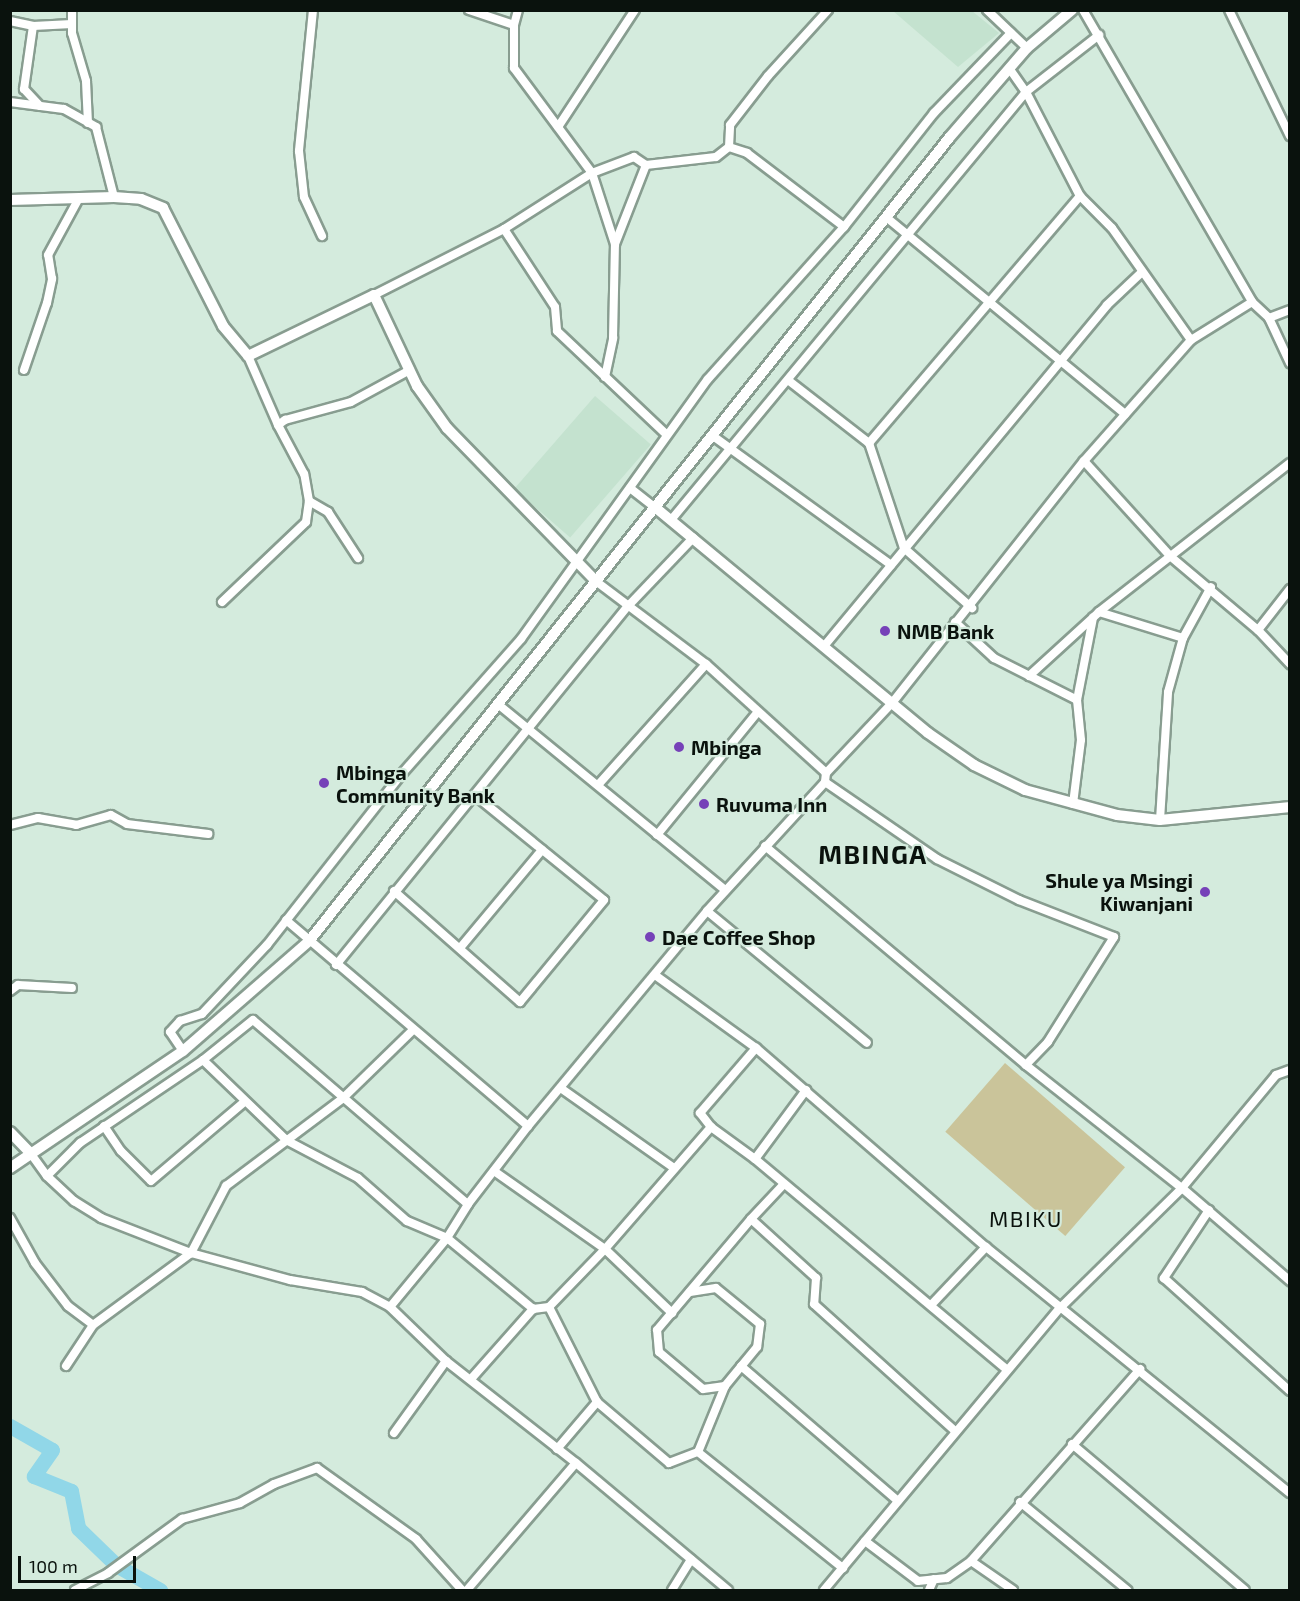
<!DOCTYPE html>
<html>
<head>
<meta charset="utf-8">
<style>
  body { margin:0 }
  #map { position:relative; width:1300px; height:1601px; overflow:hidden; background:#d4ebdd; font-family:"Exo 2",sans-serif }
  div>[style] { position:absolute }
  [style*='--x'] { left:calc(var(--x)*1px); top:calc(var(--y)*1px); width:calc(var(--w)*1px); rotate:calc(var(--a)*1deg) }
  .built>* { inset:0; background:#c4e2cf; transform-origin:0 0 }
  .green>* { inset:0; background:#cac49a; transform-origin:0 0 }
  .river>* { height:15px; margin:-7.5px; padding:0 7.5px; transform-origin:7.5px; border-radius:7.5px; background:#91d7e8 }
  .roads { filter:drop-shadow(2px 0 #889d90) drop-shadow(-2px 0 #889d90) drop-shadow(0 2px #889d90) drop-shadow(0 -2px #889d90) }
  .minor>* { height:8px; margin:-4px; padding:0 4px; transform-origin:4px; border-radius:4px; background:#fff }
  .tertiary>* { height:10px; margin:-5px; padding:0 5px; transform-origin:5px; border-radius:5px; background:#fff }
  .secondary>* { height:10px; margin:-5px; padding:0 5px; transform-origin:5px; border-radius:5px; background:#fff }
  .dots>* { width:16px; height:16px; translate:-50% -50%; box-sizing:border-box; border:3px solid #d4ebdd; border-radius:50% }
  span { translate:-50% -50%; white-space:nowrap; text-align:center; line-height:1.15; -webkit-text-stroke:4.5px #d4ebdd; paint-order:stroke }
  .poi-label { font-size:20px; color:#0a120d; font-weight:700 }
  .left { translate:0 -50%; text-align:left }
  .right { translate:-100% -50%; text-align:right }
  .quarter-label { font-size:22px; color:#0a120d; letter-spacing:1.5px }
  .district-label { font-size:26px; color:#0a120d; font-weight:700; letter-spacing:1.5px }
  .frame { position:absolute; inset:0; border:12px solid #0a120d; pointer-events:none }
  .scale { position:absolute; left:18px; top:1556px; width:118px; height:27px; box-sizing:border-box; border:3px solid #0a120d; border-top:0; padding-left:8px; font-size:18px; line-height:21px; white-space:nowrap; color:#0a120d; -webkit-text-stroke:4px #d4ebdd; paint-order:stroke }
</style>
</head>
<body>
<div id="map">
  <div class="built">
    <div style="clip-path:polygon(893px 11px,972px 11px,999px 33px,958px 67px)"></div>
    <div style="left:595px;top:396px;width:74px;height:123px;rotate:41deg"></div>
  </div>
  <div class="green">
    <div style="left:1005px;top:1063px;width:159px;height:91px;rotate:41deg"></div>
  </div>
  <div class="river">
    <div style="--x:10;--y:1426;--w:48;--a:29.7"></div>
    <div style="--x:52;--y:1450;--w:32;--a:125"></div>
    <div style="--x:34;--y:1476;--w:40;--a:22"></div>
    <div style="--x:71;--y:1491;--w:38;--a:79"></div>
    <div style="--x:78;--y:1528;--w:53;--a:44.2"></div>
    <div style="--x:116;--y:1565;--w:51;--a:29.6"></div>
  </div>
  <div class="roads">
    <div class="minor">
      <div style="--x:72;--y:10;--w:23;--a:90"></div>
      <div style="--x:72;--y:33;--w:50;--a:73.7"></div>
      <div style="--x:86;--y:81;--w:42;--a:87.3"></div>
      <div style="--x:313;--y:10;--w:142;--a:95.7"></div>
      <div style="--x:299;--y:151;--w:46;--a:83.8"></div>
      <div style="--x:304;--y:197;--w:43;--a:65.2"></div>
      <div style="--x:469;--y:10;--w:47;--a:18.4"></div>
      <div style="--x:518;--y:10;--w:16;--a:105"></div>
      <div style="--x:514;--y:25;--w:43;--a:90"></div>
      <div style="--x:514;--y:68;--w:131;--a:53.4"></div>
      <div style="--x:592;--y:173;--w:75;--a:72.1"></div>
      <div style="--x:987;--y:10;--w:55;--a:43.5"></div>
      <div style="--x:1083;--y:10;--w:337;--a:59.9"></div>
      <div style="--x:1252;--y:302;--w:23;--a:43"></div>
      <div style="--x:1269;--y:318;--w:50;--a:65"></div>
      <div style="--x:1229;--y:10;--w:140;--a:64.2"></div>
      <div style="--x:10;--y:21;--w:24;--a:12"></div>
      <div style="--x:33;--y:26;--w:39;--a:-3"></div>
      <div style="--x:33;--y:26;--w:64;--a:98.1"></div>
      <div style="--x:24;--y:89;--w:23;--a:47"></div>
      <div style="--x:1009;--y:68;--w:29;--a:55"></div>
      <div style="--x:1026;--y:92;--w:117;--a:62.6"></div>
      <div style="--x:1080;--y:196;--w:45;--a:45"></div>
      <div style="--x:1112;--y:228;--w:137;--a:54.8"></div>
      <div style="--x:10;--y:102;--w:54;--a:7.4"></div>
      <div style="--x:64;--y:109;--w:37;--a:29"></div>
      <div style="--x:96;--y:127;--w:72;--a:75.6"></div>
      <div style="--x:558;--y:127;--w:140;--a:-56.7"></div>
      <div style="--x:729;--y:147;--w:22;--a:-87"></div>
      <div style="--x:730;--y:125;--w:62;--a:-52.2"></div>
      <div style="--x:768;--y:76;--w:89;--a:-47.7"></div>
      <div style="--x:886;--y:217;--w:310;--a:39.5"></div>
      <div style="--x:504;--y:229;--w:93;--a:56.8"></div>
      <div style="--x:555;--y:307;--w:24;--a:85"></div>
      <div style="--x:557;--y:331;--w:151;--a:43.4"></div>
      <div style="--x:374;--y:295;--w:146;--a:-26.9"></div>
      <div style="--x:504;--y:229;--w:104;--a:-32.5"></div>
      <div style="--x:592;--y:173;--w:45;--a:-20.9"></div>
      <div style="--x:634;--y:157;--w:14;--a:34"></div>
      <div style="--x:646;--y:165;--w:70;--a:-6.5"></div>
      <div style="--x:716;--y:157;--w:16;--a:-38"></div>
      <div style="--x:729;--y:147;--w:19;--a:18"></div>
      <div style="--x:747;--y:153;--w:122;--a:37.3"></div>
      <div style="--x:1269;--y:318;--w:22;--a:-21"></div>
      <div style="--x:248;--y:356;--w:75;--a:66.5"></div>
      <div style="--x:24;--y:370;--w:71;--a:-71.1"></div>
      <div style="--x:47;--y:303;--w:25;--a:-78"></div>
      <div style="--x:52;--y:279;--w:24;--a:-99"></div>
      <div style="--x:48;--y:255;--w:63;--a:-61.4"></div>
      <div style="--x:605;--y:377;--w:40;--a:-78"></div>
      <div style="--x:613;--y:338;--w:94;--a:-88.8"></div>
      <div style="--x:615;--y:244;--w:85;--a:-68.6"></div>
      <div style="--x:788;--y:380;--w:103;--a:37.9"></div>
      <div style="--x:869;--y:443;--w:325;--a:-49.5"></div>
      <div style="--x:713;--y:436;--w:220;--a:35.9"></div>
      <div style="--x:869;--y:443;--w:111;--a:71.6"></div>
      <div style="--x:904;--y:548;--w:91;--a:41.4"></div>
      <div style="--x:1084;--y:461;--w:128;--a:47.8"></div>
      <div style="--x:1170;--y:556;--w:115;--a:40.1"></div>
      <div style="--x:1258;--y:630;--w:47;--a:46.7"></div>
      <div style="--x:630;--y:488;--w:33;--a:38"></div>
      <div style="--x:309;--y:501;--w:22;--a:30"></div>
      <div style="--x:328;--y:512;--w:55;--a:56.9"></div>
      <div style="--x:671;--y:520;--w:556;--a:-50.33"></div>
      <div style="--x:1026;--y:92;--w:93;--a:-38"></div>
      <div style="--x:597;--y:582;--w:136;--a:37"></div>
      <div style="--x:706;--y:664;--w:162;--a:42.2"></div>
      <div style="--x:222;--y:602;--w:116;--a:-43.6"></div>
      <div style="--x:306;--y:522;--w:21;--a:-82"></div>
      <div style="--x:309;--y:501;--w:27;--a:-100"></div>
      <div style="--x:304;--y:474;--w:55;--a:-118"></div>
      <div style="--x:278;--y:425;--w:9;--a:-36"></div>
      <div style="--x:285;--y:420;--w:68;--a:-15.3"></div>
      <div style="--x:351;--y:402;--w:67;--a:-28.5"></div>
      <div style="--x:1099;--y:612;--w:88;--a:17.2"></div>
      <div style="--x:955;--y:622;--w:53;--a:42.7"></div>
      <div style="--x:994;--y:658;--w:93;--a:26.8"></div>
      <div style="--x:1258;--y:630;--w:52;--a:-52"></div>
      <div style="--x:825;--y:645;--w:442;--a:-50.3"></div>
      <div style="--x:1107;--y:305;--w:47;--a:-43.3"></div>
      <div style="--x:1029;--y:676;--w:95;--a:-42.4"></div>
      <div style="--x:1099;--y:612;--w:242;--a:-38"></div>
      <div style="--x:499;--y:705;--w:292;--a:39.3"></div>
      <div style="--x:825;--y:782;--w:136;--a:34.5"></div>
      <div style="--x:937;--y:859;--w:92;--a:26.6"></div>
      <div style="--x:1019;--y:900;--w:102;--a:21.3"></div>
      <div style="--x:1114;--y:937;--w:124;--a:122.2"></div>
      <div style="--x:1048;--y:1042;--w:32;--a:134"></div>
      <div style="--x:598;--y:785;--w:162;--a:-48.2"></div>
      <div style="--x:1073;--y:804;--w:64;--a:-82.9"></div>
      <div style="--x:1081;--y:740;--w:40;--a:-95.7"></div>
      <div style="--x:1077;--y:700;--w:84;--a:-79"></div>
      <div style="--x:1160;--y:820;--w:128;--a:-86.4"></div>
      <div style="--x:1168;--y:692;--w:56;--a:-74.5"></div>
      <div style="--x:1183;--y:638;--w:58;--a:-61.2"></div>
      <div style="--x:10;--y:825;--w:29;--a:-14"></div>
      <div style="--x:38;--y:818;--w:39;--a:10"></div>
      <div style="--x:76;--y:825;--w:36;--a:-16"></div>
      <div style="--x:111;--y:815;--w:18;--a:29"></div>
      <div style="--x:127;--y:824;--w:82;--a:7"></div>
      <div style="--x:657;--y:835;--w:158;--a:-50.7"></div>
      <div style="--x:765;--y:846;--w:341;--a:40"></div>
      <div style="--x:1026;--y:1065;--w:199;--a:38.3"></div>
      <div style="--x:1182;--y:1188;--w:143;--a:40.7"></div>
      <div style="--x:394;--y:891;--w:168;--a:41.4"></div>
      <div style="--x:520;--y:1002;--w:132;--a:-50.5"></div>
      <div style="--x:604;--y:900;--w:166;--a:-140.9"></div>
      <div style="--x:707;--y:911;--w:207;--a:39.5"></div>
      <div style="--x:286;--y:920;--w:318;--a:40.4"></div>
      <div style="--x:460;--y:948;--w:128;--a:-50.1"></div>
      <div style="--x:336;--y:965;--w:464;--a:-50.9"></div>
      <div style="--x:629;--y:605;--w:93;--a:-46.3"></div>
      <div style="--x:655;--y:975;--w:125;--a:35.9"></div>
      <div style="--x:756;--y:1048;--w:304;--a:40.9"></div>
      <div style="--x:986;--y:1247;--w:391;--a:39"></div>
      <div style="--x:10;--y:991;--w:10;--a:-37"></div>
      <div style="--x:18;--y:985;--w:54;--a:3.2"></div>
      <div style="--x:183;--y:1051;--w:23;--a:-124"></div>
      <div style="--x:170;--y:1032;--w:15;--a:-48"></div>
      <div style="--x:180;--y:1021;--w:23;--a:-18"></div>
      <div style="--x:202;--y:1014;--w:95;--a:-46.7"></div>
      <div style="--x:267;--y:945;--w:214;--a:-51.8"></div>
      <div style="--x:399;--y:777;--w:184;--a:-48.5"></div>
      <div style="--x:521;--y:639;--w:320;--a:-54.3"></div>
      <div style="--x:708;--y:379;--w:204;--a:-48.2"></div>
      <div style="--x:844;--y:227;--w:145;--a:-51.7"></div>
      <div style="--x:934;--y:113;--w:111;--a:-46.1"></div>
      <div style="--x:203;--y:1060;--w:115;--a:43.9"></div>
      <div style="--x:286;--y:1140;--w:81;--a:27.8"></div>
      <div style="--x:358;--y:1178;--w:65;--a:41.3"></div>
      <div style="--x:407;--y:1221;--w:43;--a:23"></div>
      <div style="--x:447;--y:1238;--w:112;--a:39.5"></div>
      <div style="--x:562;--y:1089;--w:137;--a:35.2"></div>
      <div style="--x:104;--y:1126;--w:30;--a:56"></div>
      <div style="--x:121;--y:1151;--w:42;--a:45"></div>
      <div style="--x:151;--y:1181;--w:122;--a:-40.3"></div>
      <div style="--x:711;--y:1127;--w:54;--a:36"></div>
      <div style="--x:755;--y:1159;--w:327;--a:39.9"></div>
      <div style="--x:31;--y:1154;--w:27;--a:54"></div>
      <div style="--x:47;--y:1176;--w:37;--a:43"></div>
      <div style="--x:74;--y:1201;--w:32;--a:32"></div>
      <div style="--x:101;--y:1218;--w:97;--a:21.3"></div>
      <div style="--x:191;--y:1253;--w:103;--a:15.3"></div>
      <div style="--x:290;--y:1280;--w:73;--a:9.5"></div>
      <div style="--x:362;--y:1292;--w:32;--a:28"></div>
      <div style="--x:390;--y:1307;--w:78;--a:44"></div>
      <div style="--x:446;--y:1361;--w:165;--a:38.1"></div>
      <div style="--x:576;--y:1463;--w:198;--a:39.9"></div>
      <div style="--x:755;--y:1159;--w:86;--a:-53.5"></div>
      <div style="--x:494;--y:1171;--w:136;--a:35.1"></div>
      <div style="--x:605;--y:1249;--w:93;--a:43.7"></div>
      <div style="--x:47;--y:1176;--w:47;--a:-45"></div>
      <div style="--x:80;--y:1143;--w:148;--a:-34"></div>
      <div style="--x:203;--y:1060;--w:64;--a:-38.7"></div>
      <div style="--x:253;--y:1020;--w:283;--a:40.6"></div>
      <div style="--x:1209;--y:1210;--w:82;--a:123.5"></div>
      <div style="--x:1164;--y:1278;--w:169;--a:41.9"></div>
      <div style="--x:10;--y:1218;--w:51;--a:60.9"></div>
      <div style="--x:35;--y:1263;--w:54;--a:52.5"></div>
      <div style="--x:68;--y:1306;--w:31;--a:37"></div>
      <div style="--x:751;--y:1219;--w:88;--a:42.2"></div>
      <div style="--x:816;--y:1278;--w:26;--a:94"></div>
      <div style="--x:814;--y:1304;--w:190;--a:42"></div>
      <div style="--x:690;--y:1292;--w:26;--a:-9"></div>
      <div style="--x:716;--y:1288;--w:57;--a:39.3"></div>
      <div style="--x:760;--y:1324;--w:23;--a:97"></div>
      <div style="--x:757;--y:1347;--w:50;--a:129.4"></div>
      <div style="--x:725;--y:1386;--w:22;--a:172"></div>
      <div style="--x:703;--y:1389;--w:57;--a:-139.9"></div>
      <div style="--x:659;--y:1352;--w:22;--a:-95"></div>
      <div style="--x:657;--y:1330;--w:145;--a:-49.7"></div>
      <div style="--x:751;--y:1219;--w:45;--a:-46.8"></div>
      <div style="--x:931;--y:1305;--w:80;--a:-46.5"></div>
      <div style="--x:390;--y:1307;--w:89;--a:-50.4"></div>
      <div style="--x:447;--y:1238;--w:40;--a:-58"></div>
      <div style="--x:468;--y:1204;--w:98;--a:-52.4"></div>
      <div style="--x:528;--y:1126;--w:280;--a:-50.2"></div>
      <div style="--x:707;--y:911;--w:175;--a:-47.5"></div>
      <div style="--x:825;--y:782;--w:9;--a:-84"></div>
      <div style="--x:826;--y:773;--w:96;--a:-46.7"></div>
      <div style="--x:892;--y:703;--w:309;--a:-51.6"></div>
      <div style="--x:1084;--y:461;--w:162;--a:-48.5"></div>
      <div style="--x:1191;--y:340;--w:72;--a:-31.9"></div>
      <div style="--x:549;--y:1307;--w:106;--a:63.2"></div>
      <div style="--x:597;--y:1402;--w:94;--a:40.3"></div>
      <div style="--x:669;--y:1463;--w:31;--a:-21"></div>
      <div style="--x:66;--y:1366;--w:49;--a:-56.6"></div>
      <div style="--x:93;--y:1325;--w:122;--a:-36.3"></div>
      <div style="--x:191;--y:1253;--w:76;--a:-62.4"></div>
      <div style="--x:226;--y:1186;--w:146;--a:-36.9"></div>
      <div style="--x:343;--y:1098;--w:98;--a:-44.2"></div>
      <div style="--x:741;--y:1366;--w:207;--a:40.7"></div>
      <div style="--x:471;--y:1379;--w:94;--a:-48.5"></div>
      <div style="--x:533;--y:1309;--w:16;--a:-7"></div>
      <div style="--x:549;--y:1307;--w:81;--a:-46"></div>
      <div style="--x:605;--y:1249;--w:162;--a:-49"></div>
      <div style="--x:711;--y:1127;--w:18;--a:-128"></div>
      <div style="--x:700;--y:1113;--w:86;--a:-49.3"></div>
      <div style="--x:725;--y:1386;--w:71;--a:112.2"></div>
      <div style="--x:698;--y:1452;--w:186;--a:38.7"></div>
      <div style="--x:394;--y:1433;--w:89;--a:-54.2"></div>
      <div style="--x:1072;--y:1444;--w:226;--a:40.2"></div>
      <div style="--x:557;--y:1449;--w:62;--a:-49.6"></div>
      <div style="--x:1020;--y:1502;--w:139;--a:39.4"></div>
      <div style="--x:865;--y:1541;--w:66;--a:37"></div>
      <div style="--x:918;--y:1581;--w:29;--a:-6"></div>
      <div style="--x:947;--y:1578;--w:29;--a:-35"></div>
      <div style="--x:971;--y:1561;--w:256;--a:-48.6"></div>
      <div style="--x:971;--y:1561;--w:51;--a:34.6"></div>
      <div style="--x:75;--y:1590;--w:37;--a:-27"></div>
      <div style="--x:108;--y:1573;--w:92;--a:-36.1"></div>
      <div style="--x:182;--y:1519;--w:60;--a:-15.4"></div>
      <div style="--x:240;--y:1503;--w:39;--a:-29"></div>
      <div style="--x:274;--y:1484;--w:46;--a:-20.4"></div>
      <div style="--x:317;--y:1468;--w:122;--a:35.6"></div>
      <div style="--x:416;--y:1539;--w:69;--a:48"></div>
      <div style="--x:467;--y:1590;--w:167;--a:-49.4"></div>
      <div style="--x:672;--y:1590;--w:36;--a:-58"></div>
      <div style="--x:824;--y:1590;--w:368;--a:-50.1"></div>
      <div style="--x:1060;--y:1308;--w:171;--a:-44.5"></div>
      <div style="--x:1182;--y:1188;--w:147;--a:-50.2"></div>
      <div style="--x:1276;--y:1075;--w:15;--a:-20"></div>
      <div style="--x:929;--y:1590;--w:12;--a:-66"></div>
    </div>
    <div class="tertiary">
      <div style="--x:10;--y:200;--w:104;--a:-1.7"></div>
      <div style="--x:114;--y:197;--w:27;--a:4"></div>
      <div style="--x:141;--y:199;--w:24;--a:22"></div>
      <div style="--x:163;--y:208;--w:132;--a:63"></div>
      <div style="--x:223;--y:326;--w:39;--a:50"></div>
      <div style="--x:248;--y:356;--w:140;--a:-25.8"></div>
      <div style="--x:374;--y:295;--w:101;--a:64.7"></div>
      <div style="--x:417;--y:386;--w:52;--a:54.5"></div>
      <div style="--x:447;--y:428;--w:215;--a:45.8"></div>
      <div style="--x:656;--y:508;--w:353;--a:39.6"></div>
      <div style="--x:928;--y:733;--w:56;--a:34.8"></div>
      <div style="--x:974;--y:765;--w:57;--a:26.1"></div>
      <div style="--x:1025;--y:790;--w:95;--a:15.2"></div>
      <div style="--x:1117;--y:815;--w:43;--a:6.6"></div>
      <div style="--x:1160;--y:820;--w:131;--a:-5.7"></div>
      <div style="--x:10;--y:1132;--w:30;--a:46"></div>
    </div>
    <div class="secondary">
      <div style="--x:10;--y:1168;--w:209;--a:-34.1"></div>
      <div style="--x:183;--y:1051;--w:167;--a:-41.1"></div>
      <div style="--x:309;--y:941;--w:1027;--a:-51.44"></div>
      <div style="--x:949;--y:138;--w:119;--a:-49.1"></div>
      <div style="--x:1027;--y:48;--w:59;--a:-40.2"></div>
    </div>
  </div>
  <div class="dots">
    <div style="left:885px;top:631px;background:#7641b8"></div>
    <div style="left:679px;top:747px;background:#7641b8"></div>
    <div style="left:324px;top:783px;background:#7641b8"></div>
    <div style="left:704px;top:804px;background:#7641b8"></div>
    <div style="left:1205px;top:892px;background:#7641b8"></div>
    <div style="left:650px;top:937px;background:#7641b8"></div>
  </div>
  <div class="poi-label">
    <span class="left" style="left:897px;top:631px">NMB Bank</span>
    <span class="left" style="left:691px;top:747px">Mbinga</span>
    <span class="left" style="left:336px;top:784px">Mbinga<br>Community Bank</span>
    <span class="left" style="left:716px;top:804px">Ruvuma Inn</span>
    <span class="right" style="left:1193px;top:892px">Shule ya Msingi<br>Kiwanjani</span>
    <span class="left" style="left:662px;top:937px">Dae Coffee Shop</span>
  </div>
  <div class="quarter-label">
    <span style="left:1026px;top:1219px">MBIKU</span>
  </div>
  <div class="district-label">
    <span style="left:873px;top:854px">MBINGA</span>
  </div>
  <div class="frame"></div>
  <div class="scale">100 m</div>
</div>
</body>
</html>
